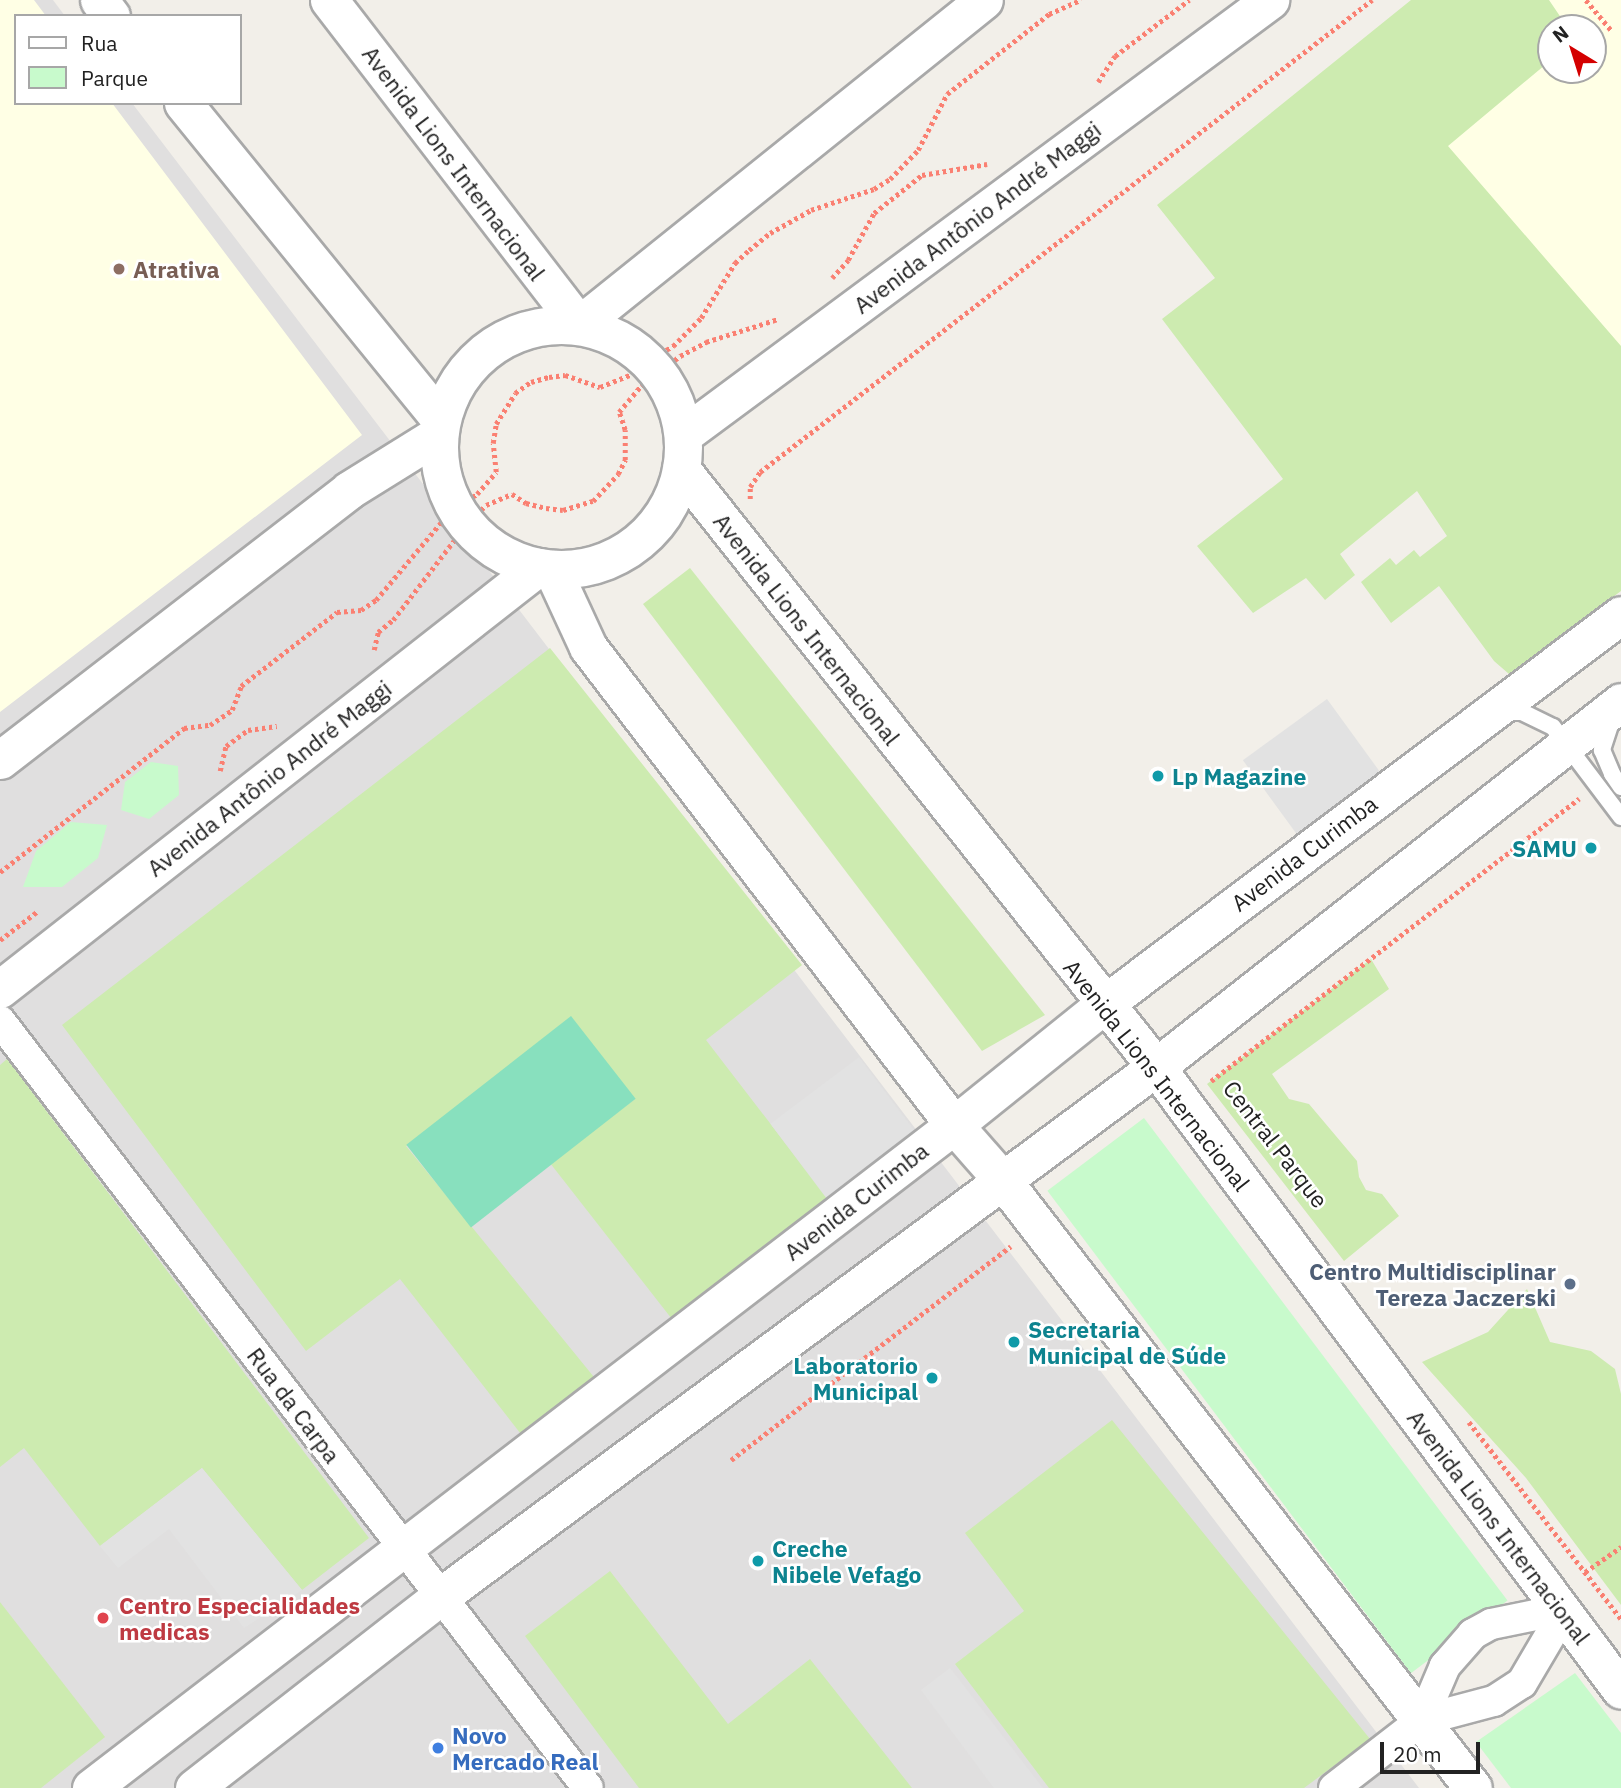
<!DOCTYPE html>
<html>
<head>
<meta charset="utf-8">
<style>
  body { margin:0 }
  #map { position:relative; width:1621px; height:1788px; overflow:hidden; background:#f2efe9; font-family:"IBM Plex Sans",sans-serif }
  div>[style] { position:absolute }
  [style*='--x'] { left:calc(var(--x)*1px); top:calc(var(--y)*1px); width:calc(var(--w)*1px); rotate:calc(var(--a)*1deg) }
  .residential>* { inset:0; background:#e0dfdf }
  .education>* { inset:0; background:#ffffe5 }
  .grass>* { inset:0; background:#cdebb0 }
  .park>* { inset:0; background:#c8facc; transform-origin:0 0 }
  .pitch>* { inset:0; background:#88e0be; transform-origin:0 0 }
  .parking>* { inset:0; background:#e2e2e2; transform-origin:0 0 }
  .path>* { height:4.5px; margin-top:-2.25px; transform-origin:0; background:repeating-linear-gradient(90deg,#fa8072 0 3.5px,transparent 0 7px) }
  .roads { filter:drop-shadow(2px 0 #a9a9a9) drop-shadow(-2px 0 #a9a9a9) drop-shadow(0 2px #a9a9a9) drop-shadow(0 -2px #a9a9a9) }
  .service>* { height:16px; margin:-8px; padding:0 8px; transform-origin:8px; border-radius:8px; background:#fff }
  .minor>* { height:30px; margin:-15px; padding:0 15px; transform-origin:15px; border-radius:15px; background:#fff }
  .tertiary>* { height:37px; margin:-18.5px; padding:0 18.5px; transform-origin:18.5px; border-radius:18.5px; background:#fff }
  .tertiary>.ring { margin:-18.5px; padding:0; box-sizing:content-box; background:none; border:37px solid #fff; border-radius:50% }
  .dots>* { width:19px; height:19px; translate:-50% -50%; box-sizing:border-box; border:4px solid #fff; border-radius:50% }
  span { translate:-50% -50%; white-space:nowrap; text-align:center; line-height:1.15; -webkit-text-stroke:5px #fff; paint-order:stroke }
  .street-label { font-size:23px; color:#222 }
  .education-label { font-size:23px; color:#785e54; font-weight:700 }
  .left { translate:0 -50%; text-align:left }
  .culture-label { font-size:23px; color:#0d838f; font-weight:700 }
  .right { translate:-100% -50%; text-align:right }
  .service-label { font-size:23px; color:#4e5e75; font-weight:700 }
  .health-label { font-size:23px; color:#be3a42; font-weight:700 }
  .shop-label { font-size:23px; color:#366cbe; font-weight:700 }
  .legend { position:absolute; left:14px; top:14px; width:228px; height:91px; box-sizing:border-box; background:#fff; border:2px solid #a7a7a7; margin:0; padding:9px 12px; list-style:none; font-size:21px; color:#222 }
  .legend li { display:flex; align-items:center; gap:14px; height:35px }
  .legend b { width:35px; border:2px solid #a7a7a7 }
  .north { position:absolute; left:1537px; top:14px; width:70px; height:70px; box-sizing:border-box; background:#fff; border:2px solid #a7a7a7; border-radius:50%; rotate:322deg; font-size:19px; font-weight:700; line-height:28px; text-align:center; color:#222 }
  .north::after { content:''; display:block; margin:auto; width:24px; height:32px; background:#d40000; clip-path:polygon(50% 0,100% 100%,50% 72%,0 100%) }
  .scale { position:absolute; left:1380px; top:1742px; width:100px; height:32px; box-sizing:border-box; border:4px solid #222; border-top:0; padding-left:9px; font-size:21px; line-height:24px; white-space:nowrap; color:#222; -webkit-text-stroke:5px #fff; paint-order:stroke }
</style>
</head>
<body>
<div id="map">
  <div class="residential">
    <div style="clip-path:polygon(0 0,53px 0,65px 16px,16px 16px,16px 103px,132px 103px,1419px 1788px,0 1788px)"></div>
  </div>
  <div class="education">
    <div style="clip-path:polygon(0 0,34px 0,46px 16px,16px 16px,16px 103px,112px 103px,362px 435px,0 712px)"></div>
    <div style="clip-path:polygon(evenodd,1425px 0,1621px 0,1621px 419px,1345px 61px,1425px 0,1551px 28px,1593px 28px,1593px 70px,1551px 70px,1551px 28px)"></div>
  </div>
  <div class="grass">
    <div style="clip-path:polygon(1411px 0,1549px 0,1568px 28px,1551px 28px,1551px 60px,1448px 146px,1621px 346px,1621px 591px,1509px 674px,1494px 661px,1439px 586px,1391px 623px,1361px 582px,1390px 558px,1396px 565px,1414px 550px,1420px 557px,1447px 536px,1417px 491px,1340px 554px,1355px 575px,1325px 600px,1306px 578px,1253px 613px,1197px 546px,1283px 479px,1162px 319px,1215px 278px,1157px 205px)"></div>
    <div style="clip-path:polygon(690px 568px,1045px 1015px,982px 1051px,643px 604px)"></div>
    <div style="clip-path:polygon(550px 648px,802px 965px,706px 1040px,829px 1200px,675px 1323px,550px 1163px,635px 1099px,406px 1146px,598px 1382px,524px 1438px,400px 1279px,306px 1351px,62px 1025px)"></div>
    <div style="clip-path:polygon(1371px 959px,1389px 989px,1272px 1074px,1289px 1099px,1309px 1104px,1357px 1161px,1359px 1177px,1366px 1190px,1382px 1194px,1399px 1216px,1344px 1261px,1207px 1084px)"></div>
    <div style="clip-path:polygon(7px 1059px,369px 1538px,302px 1590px,202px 1468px,100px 1546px,24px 1448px,0 1467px,0 1065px)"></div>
    <div style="clip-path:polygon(1527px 1289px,1550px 1342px,1591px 1351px,1615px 1369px,1621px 1394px,1621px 1605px,1526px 1478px,1422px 1362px,1488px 1332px)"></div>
    <div style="clip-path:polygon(1112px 1420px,1370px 1739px,1304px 1788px,1049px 1788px,955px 1664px,1024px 1611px,965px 1533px)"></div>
    <div style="clip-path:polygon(610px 1571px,728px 1724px,810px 1659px,912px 1788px,639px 1788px,525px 1636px)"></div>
    <div style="clip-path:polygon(0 1602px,105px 1737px,41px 1788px,0 1788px)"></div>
  </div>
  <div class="park">
    <div style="clip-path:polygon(151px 762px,178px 766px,179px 795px,149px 819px,121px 810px,125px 782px)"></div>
    <div style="clip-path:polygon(71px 822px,107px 825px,98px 858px,62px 887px,23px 887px,36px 851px)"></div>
    <div style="left:1144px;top:1118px;width:604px;height:121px;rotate:53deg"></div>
    <div style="clip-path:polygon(1575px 1673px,1621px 1733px,1621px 1788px,1511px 1788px,1476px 1742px)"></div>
  </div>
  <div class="pitch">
    <div style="left:571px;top:1016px;width:105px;height:209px;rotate:52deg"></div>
  </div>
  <div class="parking">
    <div style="left:1327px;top:699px;width:97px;height:104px;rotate:54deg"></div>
    <div style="left:859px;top:1057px;width:96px;height:111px;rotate:53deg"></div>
    <div style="clip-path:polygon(202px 1468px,302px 1590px,244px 1628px,169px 1529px,118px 1568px,100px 1546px)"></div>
    <div style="clip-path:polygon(950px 1668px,1043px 1788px,994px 1788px,921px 1690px)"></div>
  </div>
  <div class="path">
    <div style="--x:1586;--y:0;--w:40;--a:50"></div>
    <div style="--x:1098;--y:82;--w:31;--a:-57"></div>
    <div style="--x:1115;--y:56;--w:93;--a:-37.1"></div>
    <div style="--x:832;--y:278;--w:24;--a:-48"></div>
    <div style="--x:848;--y:260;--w:54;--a:-61"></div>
    <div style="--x:874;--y:213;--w:61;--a:-38.4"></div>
    <div style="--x:922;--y:175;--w:66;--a:-9.6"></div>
    <div style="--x:750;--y:499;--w:12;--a:-90"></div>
    <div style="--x:750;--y:487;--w:18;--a:-56"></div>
    <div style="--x:760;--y:472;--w:773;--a:-37.64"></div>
    <div style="--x:374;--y:650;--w:18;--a:-77"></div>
    <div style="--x:378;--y:632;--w:19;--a:-39"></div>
    <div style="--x:393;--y:620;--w:120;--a:-52.5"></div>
    <div style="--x:466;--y:525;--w:28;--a:-45"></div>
    <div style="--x:486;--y:505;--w:28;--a:-23"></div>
    <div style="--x:512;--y:494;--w:17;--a:33"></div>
    <div style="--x:526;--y:503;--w:21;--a:14"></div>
    <div style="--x:546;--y:508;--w:17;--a:7"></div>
    <div style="--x:563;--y:510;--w:31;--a:-17"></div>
    <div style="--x:593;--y:501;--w:37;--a:-47"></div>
    <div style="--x:618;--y:474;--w:16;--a:-63"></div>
    <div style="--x:625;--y:460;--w:30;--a:-90"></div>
    <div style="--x:625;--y:430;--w:19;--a:-108"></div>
    <div style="--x:619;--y:412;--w:34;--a:-50"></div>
    <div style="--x:641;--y:386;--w:49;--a:-37.6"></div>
    <div style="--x:680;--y:356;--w:30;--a:-28"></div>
    <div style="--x:706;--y:342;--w:76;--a:-17.7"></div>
    <div style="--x:220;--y:771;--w:26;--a:-77"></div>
    <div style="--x:226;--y:746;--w:27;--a:-36"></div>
    <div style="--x:248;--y:730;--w:29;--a:-8"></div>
    <div style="--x:0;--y:872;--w:234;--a:-38"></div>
    <div style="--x:184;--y:728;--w:26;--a:-7"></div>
    <div style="--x:210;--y:725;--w:27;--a:-34"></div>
    <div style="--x:232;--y:710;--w:26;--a:-69"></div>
    <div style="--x:241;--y:686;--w:121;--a:-37.6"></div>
    <div style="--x:337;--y:612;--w:24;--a:-5"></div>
    <div style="--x:361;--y:610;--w:18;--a:-34"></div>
    <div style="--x:376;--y:600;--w:121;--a:-50"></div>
    <div style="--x:454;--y:507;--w:26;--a:-29"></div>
    <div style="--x:477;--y:494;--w:29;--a:-49"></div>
    <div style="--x:496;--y:472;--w:29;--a:-96"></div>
    <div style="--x:493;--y:443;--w:19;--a:-81"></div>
    <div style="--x:496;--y:424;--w:36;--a:-58"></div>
    <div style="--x:515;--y:393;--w:19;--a:-35"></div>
    <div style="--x:531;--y:382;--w:19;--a:-16"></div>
    <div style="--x:549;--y:377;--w:16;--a:-7"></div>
    <div style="--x:565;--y:375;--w:37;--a:19"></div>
    <div style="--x:600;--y:387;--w:35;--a:-22"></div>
    <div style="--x:633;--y:374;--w:21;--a:-43"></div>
    <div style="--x:648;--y:360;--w:29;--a:-29"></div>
    <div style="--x:673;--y:346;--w:40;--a:-45"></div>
    <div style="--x:701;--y:318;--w:65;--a:-58.3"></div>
    <div style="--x:735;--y:263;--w:19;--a:-43"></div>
    <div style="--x:749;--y:250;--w:27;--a:-39"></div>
    <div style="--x:770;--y:233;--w:47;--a:-29.3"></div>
    <div style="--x:811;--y:210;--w:66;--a:-18.4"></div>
    <div style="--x:874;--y:189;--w:19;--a:-32"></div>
    <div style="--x:890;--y:179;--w:40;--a:-46"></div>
    <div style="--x:918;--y:150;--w:63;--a:-62.6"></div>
    <div style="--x:947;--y:94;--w:130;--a:-38.1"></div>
    <div style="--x:1049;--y:14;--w:35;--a:-24"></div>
    <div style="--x:0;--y:940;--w:48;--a:-37.3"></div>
    <div style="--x:1211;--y:1081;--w:464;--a:-37.5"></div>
    <div style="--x:1469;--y:1422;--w:249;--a:52.3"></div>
    <div style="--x:731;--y:1460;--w:352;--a:-37.4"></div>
    <div style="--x:1585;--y:1572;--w:44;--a:-34.8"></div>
  </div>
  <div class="roads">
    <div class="service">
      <div style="--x:1504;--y:712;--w:18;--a:0"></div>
      <div style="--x:1522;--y:712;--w:34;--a:26"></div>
      <div style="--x:1553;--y:727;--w:113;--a:52.9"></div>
      <div style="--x:1612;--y:719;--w:33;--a:108"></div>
      <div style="--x:1602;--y:750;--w:26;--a:67"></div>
      <div style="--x:1612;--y:774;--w:16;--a:55"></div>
    </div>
    <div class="minor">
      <div style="--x:0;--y:1021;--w:966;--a:52.53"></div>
      <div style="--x:1334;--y:1788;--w:111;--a:-37.7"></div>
      <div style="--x:1422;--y:1720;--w:74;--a:-14.8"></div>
      <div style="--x:1494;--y:1701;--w:33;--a:-33"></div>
      <div style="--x:1522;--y:1683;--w:59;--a:-59.5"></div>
      <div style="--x:1552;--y:1632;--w:23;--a:-70"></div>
      <div style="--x:1560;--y:1610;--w:70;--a:168.5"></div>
      <div style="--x:1491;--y:1624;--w:21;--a:151"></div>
      <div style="--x:1473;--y:1634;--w:43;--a:131.2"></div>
      <div style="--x:1445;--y:1666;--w:59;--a:113.1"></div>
    </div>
    <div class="tertiary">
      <div style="--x:99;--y:0;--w:20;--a:53"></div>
      <div style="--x:329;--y:0;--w:410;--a:52.4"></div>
      <div style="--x:183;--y:103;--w:409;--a:50.9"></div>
      <div class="ring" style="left:439px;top:325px;width:207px;height:207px"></div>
      <div style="--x:579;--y:325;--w:519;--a:-38.75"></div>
      <div style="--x:683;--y:435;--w:731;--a:-36.54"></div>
      <div style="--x:681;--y:469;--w:764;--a:51.54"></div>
      <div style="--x:1156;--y:1067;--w:777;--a:53.26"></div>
      <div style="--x:552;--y:569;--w:86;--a:65.2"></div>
      <div style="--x:588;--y:647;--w:602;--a:52.56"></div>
      <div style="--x:954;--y:1125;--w:76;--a:48.7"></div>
      <div style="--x:1004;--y:1182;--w:766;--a:52.26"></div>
      <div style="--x:0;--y:760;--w:441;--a:-37.7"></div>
      <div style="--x:349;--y:490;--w:106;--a:-31.9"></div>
      <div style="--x:0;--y:989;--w:684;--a:-38.11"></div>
      <div style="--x:91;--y:1788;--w:1088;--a:-37.53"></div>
      <div style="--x:954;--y:1125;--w:191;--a:-38.8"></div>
      <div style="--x:1103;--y:1005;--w:648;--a:-36.98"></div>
      <div style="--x:194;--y:1788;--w:313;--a:-37.9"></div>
      <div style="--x:441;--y:1596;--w:889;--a:-36.5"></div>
      <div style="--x:1156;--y:1067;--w:591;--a:-38.13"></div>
    </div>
  </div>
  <div class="dots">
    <div style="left:119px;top:269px;background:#8d6e63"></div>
    <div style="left:1158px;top:776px;background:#0f9aa8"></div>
    <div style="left:1591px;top:848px;background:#0f9aa8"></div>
    <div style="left:1570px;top:1284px;background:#5c6f8a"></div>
    <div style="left:1014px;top:1342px;background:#0f9aa8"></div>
    <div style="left:932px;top:1378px;background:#0f9aa8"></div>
    <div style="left:758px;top:1561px;background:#0f9aa8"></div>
    <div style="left:103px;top:1618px;background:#e0444e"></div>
    <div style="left:438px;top:1748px;background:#3f7fe0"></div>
  </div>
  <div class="street-label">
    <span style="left:454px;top:163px;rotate:53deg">Avenida Lions Internacional</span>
    <span style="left:977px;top:217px;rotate:-37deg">Avenida Antônio André Maggi</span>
    <span style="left:807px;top:629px;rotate:52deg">Avenida Lions Internacional</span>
    <span style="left:269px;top:778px;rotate:-38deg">Avenida Antônio André Maggi</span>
    <span style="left:1304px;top:853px;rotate:-37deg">Avenida Curimba</span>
    <span style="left:1157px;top:1075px;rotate:52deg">Avenida Lions Internacional</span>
    <span style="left:1276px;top:1144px;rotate:52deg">Central Parque</span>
    <span style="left:856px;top:1201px;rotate:-38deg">Avenida Curimba</span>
    <span style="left:294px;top:1405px;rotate:53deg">Rua da Carpa</span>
    <span style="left:1499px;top:1527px;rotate:53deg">Avenida Lions Internacional</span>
  </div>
  <div class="education-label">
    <span class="left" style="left:133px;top:269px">Atrativa</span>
  </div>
  <div class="culture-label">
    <span class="left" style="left:1172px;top:776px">Lp Magazine</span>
    <span class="right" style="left:1577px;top:848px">SAMU</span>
    <span class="left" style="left:1028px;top:1342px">Secretaria<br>Municipal de Súde</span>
    <span class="right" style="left:918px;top:1378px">Laboratorio<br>Municipal</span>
    <span class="left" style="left:772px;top:1561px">Creche<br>Nibele Vefago</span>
  </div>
  <div class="service-label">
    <span class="right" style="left:1556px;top:1284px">Centro Multidisciplinar<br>Tereza Jaczerski</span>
  </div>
  <div class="health-label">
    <span class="left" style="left:119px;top:1618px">Centro Especialidades<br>medicas</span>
  </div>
  <div class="shop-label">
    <span class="left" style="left:452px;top:1748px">Novo<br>Mercado Real</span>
  </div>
  <ul class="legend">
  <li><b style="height:9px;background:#fff"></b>Rua</li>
  <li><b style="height:19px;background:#c8facc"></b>Parque</li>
  </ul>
  <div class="north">N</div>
  <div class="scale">20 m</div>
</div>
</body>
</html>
